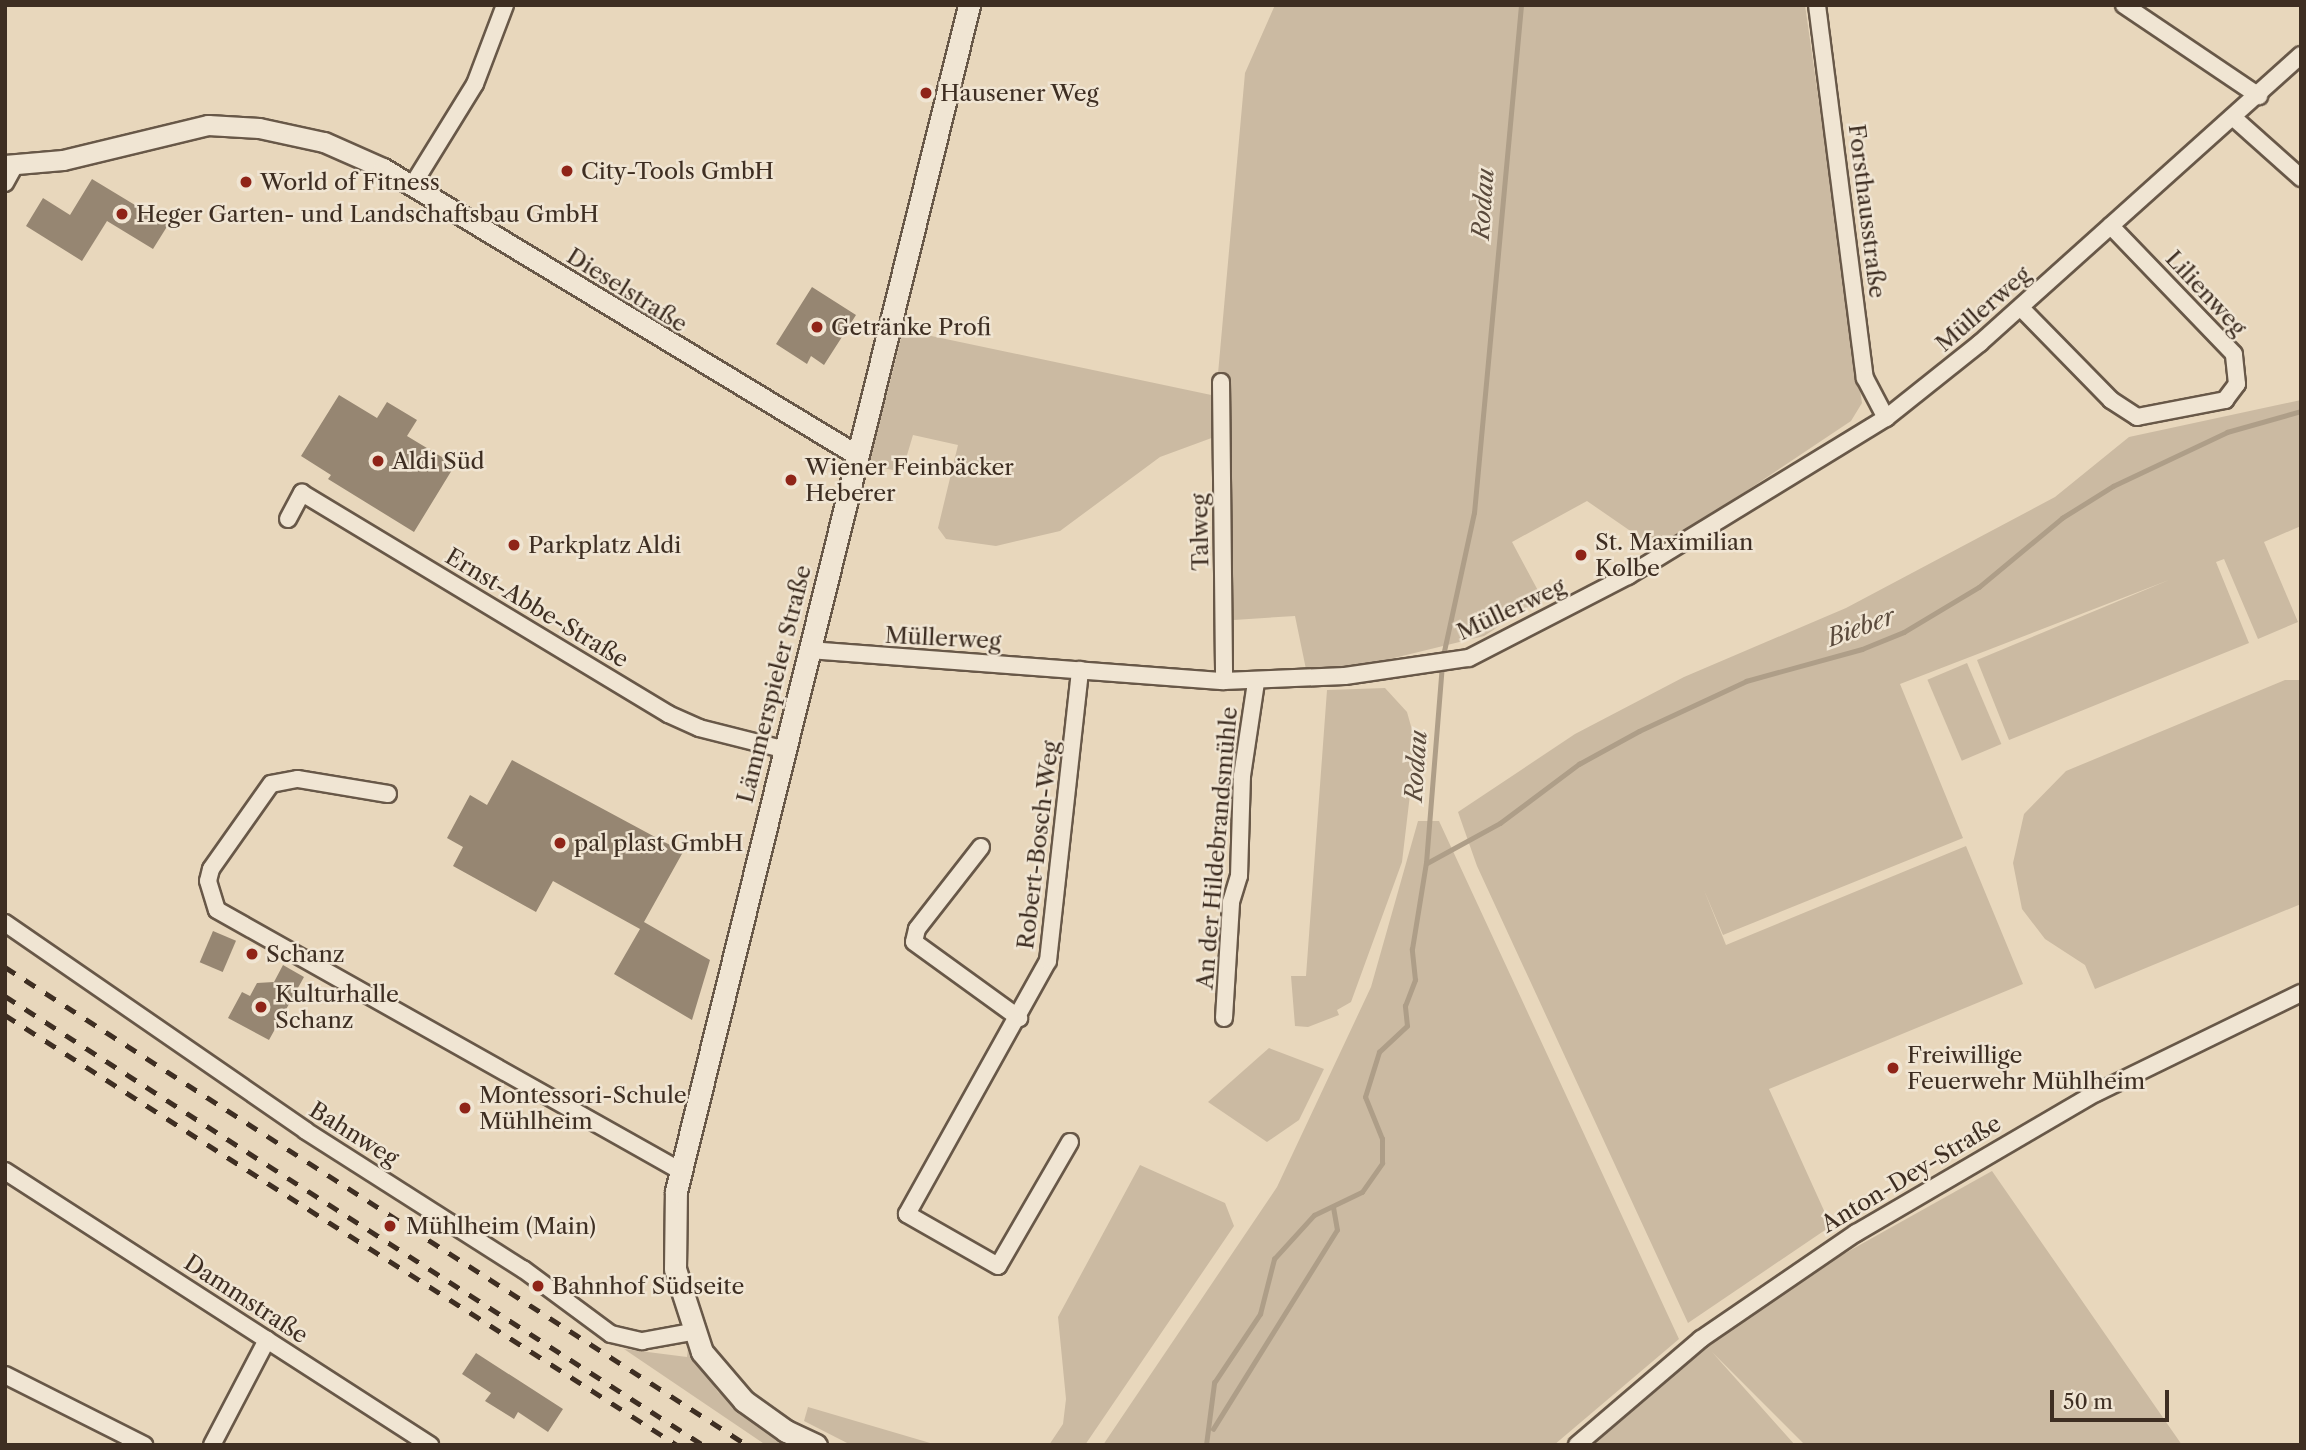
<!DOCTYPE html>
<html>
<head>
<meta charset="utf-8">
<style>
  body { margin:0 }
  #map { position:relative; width:2306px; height:1450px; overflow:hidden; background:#e8d7bc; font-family:"Libre Caslon Text",serif }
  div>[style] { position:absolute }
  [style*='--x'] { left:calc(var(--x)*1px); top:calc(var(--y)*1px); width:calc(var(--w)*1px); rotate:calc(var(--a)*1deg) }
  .green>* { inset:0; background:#cbbaa2; transform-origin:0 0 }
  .stream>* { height:4.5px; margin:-2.25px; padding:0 2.25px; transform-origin:2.25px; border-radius:2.25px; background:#ae9e88 }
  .building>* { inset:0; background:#968672; transform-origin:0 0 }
  .roads { filter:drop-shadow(2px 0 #685848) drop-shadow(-2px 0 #685848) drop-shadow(0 2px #685848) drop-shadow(0 -2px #685848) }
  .minor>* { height:16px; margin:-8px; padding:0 8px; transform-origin:8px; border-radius:8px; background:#f0e5d3 }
  .tertiary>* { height:19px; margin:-9.5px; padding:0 9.5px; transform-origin:9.5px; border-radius:9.5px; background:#f0e5d3 }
  .secondary>* { height:21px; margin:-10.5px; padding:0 10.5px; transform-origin:10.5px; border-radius:10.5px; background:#f0e5d3 }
  .rail>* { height:4.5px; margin-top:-2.25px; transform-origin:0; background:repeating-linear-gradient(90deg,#3e2e22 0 12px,transparent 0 24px) }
  .dots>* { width:19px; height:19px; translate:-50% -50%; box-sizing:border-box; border:4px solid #f0e5d3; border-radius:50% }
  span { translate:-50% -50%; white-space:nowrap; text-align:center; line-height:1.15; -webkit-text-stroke:5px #f0e5d3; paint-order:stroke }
  .poi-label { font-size:23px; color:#3e2e22 }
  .left { translate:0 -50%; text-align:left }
  .street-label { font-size:23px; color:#3e2e22 }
  .water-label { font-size:24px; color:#5a4a3c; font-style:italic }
  .frame { position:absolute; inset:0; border:7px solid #3e2e22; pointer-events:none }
  .scale { position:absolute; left:2050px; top:1390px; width:119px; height:32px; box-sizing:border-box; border:4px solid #3e2e22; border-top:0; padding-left:9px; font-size:21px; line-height:24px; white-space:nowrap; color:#3e2e22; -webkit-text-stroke:5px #f0e5d3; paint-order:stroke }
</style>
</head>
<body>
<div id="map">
  <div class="green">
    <div style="clip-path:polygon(1275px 5px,1805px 5px,1862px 403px,1851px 421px,1658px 550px,1587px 501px,1512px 542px,1542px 598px,1484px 636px,1308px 679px,1295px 616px,1218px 621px,1217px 436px,1160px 457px,1060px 531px,996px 546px,946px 539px,938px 528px,958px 445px,913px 435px,902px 472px,869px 465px,903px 330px,1216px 396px,1245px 73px)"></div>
    <div style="clip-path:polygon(2301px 400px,2301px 526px,2264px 542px,2298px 622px,2258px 639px,2224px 559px,2216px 562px,2249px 643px,2009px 740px,1977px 660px,2169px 580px,1900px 684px,1963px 838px,1723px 935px,1704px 890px,1726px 945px,1966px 846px,2023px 984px,1769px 1089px,1831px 1226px,1688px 1323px,1477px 866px,1458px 812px,1575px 734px,1684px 677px,1846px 608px,2055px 497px,2129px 437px)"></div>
    <div style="left:1967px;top:663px;width:88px;height:43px;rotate:67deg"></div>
    <div style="clip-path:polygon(2285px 680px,2301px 680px,2301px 904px,2095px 989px,2085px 965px,2045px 939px,2022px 909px,2013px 863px,2024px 814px,2066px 771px)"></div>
    <div style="clip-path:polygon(1385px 688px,1407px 712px,1416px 744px,1402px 862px,1351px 1002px,1337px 1010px,1339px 1015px,1308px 1027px,1295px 1026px,1291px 976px,1306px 976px,1327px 690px)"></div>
    <div style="clip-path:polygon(1418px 821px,1439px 821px,1679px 1339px,1554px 1445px,1103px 1445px,1277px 1187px,1371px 987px)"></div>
    <div style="clip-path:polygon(1269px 1048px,1324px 1069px,1299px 1120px,1267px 1142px,1208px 1102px)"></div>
    <div style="clip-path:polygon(1140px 1165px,1225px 1203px,1234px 1226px,1085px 1445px,1049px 1445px,1063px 1424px,1066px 1399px,1058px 1317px)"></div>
    <div style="clip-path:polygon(1992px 1171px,2182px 1445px,1805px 1445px,1712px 1352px,1795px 1445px,1565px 1445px,1697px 1336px)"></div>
    <div style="clip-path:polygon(688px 1348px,718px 1392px,792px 1445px,766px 1445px,624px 1349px,687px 1357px)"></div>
    <div style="clip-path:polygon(808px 1407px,937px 1445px,851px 1445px,804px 1421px)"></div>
  </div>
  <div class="stream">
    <div style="--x:1443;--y:656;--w:146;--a:-77.8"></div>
    <div style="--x:1474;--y:513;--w:510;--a:-84.71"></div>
    <div style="--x:1427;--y:863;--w:83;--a:-28.7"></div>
    <div style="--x:1500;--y:823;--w:99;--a:-36.8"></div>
    <div style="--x:1579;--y:764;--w:68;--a:-28.8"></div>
    <div style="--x:1639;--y:731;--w:118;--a:-25"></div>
    <div style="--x:1746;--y:681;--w:120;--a:-15.4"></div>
    <div style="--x:1862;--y:649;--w:45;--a:-22"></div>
    <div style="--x:1904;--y:632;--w:87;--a:-31"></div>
    <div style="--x:1979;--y:587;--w:108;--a:-39.7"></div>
    <div style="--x:2062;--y:518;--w:60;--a:-32.1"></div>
    <div style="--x:2113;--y:486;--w:126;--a:-25.3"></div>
    <div style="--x:2227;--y:432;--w:77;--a:-15.8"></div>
    <div style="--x:1213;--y:1429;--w:234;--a:-58.1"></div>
    <div style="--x:1337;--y:1230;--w:22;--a:-100"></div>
    <div style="--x:1206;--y:1445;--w:63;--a:-82.6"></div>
    <div style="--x:1214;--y:1383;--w:83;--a:-56.3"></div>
    <div style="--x:1260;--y:1314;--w:57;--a:-75.7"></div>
    <div style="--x:1274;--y:1259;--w:59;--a:-47.7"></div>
    <div style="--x:1314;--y:1215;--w:53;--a:-25.6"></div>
    <div style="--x:1362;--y:1192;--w:35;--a:-55"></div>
    <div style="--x:1382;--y:1163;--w:24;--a:-90"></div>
    <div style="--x:1382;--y:1139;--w:45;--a:-112"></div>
    <div style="--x:1365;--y:1097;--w:47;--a:-72.7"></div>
    <div style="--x:1379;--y:1052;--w:38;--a:-43"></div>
    <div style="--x:1407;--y:1026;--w:20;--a:-96"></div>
    <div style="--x:1405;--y:1006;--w:28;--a:-69"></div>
    <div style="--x:1415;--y:980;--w:31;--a:-96"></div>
    <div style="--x:1412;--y:949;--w:87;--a:-80.8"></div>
    <div style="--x:1426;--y:863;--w:199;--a:-85.4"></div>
  </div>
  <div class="building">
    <div style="clip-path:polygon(92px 179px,168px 225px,153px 249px,107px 221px,82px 261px,26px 226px,43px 198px,70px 215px)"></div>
    <div style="clip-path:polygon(812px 287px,856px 315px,824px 365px,811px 356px,807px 364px,776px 344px)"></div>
    <div style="clip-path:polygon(339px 395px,377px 418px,387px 402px,417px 420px,407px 436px,455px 465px,414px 532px,328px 479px,331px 475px,301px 456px)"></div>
    <div style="clip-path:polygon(512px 760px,683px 852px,644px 922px,710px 960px,692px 1020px,614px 974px,640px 929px,553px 881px,536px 912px,453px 866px,463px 847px,447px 838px,470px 795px,487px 805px)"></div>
    <div style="left:213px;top:931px;width:25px;height:34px;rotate:23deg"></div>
    <div style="clip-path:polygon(283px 965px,304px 977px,269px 1040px,228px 1018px,242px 992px,250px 996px,257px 983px,274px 982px)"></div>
    <div style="clip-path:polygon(476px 1353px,563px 1409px,548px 1432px,518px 1412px,514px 1419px,485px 1401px,491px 1393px,462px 1374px)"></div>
  </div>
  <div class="roads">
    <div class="minor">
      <div style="--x:1817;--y:5;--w:376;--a:82.7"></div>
      <div style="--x:1865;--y:378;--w:45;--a:62.3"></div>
      <div style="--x:2124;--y:5;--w:163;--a:34"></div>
      <div style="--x:2234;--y:118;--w:90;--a:41.8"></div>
      <div style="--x:5;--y:183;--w:21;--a:-61"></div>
      <div style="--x:412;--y:186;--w:120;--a:-58.3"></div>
      <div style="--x:475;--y:84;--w:85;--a:-69.2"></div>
      <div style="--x:2021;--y:308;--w:129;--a:45.6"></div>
      <div style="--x:2111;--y:400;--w:31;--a:33"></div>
      <div style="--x:2137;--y:417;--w:90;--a:-10.9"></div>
      <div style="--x:2225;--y:400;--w:20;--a:-53"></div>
      <div style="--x:2237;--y:384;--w:30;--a:-96"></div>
      <div style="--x:2234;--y:354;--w:178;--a:-133.9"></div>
      <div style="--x:1221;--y:382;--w:299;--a:89.4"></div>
      <div style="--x:288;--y:519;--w:30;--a:-62"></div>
      <div style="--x:302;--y:493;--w:428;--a:31.1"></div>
      <div style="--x:668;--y:714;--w:34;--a:24"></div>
      <div style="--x:699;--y:728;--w:90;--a:14.2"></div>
      <div style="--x:809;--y:650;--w:416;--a:4.3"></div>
      <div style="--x:1224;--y:681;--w:121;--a:-2.4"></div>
      <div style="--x:1345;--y:676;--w:125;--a:-8.3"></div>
      <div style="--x:1469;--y:658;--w:179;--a:-27.3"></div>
      <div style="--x:1628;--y:576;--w:303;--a:-31.5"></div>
      <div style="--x:1886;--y:418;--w:120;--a:-38.6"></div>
      <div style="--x:1980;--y:343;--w:431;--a:-41.9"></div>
      <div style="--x:388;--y:794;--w:92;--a:-170.6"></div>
      <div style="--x:297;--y:779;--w:26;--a:169"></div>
      <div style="--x:271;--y:784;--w:104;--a:125.2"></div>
      <div style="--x:211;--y:869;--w:12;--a:104"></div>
      <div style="--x:208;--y:881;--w:30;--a:73"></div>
      <div style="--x:217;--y:910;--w:530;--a:29.37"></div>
      <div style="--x:981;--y:847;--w:104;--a:128"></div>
      <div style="--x:917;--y:929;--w:13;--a:103"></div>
      <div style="--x:914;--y:942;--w:130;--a:35.9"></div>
      <div style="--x:5;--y:923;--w:366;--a:34.6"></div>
      <div style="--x:306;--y:1131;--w:257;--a:32.5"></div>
      <div style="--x:523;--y:1269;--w:109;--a:36.5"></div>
      <div style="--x:611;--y:1334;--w:32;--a:13"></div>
      <div style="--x:642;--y:1341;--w:51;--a:-10.2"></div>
      <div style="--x:1224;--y:1018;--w:116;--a:-86.5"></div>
      <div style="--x:1231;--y:902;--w:27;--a:-73"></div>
      <div style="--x:1239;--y:876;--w:100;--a:-88.3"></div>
      <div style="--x:1242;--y:776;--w:95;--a:-81.5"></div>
      <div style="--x:1070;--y:1142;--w:143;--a:120.1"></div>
      <div style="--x:998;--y:1266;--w:105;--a:-150.3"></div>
      <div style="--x:907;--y:1214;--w:290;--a:-60.9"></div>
      <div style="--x:1048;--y:961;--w:293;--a:-83.7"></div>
      <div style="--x:5;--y:1171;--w:506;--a:32.81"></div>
      <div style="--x:5;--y:1375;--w:156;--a:26.7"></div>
      <div style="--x:212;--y:1445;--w:119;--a:-62.4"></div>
      <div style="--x:1577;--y:1445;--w:163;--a:-40.5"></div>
      <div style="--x:1701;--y:1339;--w:188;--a:-34.4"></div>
      <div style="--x:1856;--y:1233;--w:278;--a:-30.3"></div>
      <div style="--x:2096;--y:1093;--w:228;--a:-26"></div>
    </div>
    <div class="tertiary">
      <div style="--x:5;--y:165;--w:58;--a:-4.9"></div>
      <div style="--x:63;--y:160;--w:149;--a:-13.6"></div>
      <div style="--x:208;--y:125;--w:51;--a:3.4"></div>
      <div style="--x:259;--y:128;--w:66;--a:12.2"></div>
      <div style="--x:324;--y:142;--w:64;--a:23.8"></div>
      <div style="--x:383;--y:168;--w:554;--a:31.19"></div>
    </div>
    <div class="secondary">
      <div style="--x:816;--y:1445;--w:33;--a:-155"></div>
      <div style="--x:786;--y:1431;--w:52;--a:-144.5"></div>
      <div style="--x:744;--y:1401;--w:65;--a:-130.6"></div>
      <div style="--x:702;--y:1352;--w:87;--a:-108"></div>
      <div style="--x:675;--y:1269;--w:78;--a:-89.3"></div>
      <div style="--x:676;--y:1191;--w:1222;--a:-76.12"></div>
    </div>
  </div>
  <div class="rail">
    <div style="--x:5;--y:967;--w:883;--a:32.79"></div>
    <div style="--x:5;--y:996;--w:830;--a:32.75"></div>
    <div style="--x:5;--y:1015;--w:798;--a:32.61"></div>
  </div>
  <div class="dots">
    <div style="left:926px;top:93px;background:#8f2418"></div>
    <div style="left:567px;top:171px;background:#8f2418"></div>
    <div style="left:246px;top:182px;background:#8f2418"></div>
    <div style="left:122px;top:214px;background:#8f2418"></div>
    <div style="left:817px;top:327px;background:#8f2418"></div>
    <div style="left:378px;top:461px;background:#8f2418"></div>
    <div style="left:791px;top:480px;background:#8f2418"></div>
    <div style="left:514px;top:545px;background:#8f2418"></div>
    <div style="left:1581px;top:555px;background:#8f2418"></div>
    <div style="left:560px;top:843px;background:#8f2418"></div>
    <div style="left:252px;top:954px;background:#8f2418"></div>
    <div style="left:261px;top:1007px;background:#8f2418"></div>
    <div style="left:1893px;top:1068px;background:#8f2418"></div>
    <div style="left:465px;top:1108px;background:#8f2418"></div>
    <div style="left:390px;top:1226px;background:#8f2418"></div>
    <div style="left:538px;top:1286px;background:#8f2418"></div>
  </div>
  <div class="poi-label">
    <span class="left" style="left:940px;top:93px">Hausener Weg</span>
    <span class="left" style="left:581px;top:171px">City-Tools GmbH</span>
    <span class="left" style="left:260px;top:182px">World of Fitness</span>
    <span class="left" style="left:136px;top:214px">Heger Garten- und Landschaftsbau GmbH</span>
    <span class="left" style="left:831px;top:327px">Getränke Profi</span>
    <span class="left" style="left:392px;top:461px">Aldi Süd</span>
    <span class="left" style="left:805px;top:480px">Wiener Feinbäcker<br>Heberer</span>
    <span class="left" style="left:1595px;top:555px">St. Maximilian<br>Kolbe</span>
    <span class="left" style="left:528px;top:545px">Parkplatz Aldi</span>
    <span class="left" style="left:574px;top:843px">pal plast GmbH</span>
    <span class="left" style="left:266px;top:954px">Schanz</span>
    <span class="left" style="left:275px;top:1007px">Kulturhalle<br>Schanz</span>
    <span class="left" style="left:1907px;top:1068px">Freiwillige<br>Feuerwehr Mühlheim</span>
    <span class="left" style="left:479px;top:1108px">Montessori-Schule<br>Mühlheim</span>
    <span class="left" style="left:406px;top:1226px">Mühlheim (Main)</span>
    <span class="left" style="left:552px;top:1286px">Bahnhof Südseite</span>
  </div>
  <div class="street-label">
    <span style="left:1867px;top:211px;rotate:83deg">Forsthausstraße</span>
    <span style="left:627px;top:290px;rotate:32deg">Dieselstraße</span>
    <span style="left:2206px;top:293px;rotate:47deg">Lilienweg</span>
    <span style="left:1983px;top:309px;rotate:-41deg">Müllerweg</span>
    <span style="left:1200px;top:532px;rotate:-91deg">Talweg</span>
    <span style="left:537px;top:608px;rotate:31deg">Ernst-Abbe-Straße</span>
    <span style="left:1511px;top:609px;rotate:-25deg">Müllerweg</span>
    <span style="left:943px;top:638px;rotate:3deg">Müllerweg</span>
    <span style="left:774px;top:684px;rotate:-76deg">Lämmerspieler Straße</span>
    <span style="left:1038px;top:845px;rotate:-83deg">Robert-Bosch-Weg</span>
    <span style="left:1217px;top:848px;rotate:-85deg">An der Hildebrandsmühle</span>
    <span style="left:354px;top:1134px;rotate:32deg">Bahnweg</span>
    <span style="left:1911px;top:1174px;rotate:-31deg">Anton-Dey-Straße</span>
    <span style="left:246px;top:1299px;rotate:33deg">Dammstraße</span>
  </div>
  <div class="water-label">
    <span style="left:1483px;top:204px;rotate:-86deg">Rodau</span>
    <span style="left:1861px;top:627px;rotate:-20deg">Bieber</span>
    <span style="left:1416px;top:766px;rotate:-86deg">Rodau</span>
  </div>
  <div class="frame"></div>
  <div class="scale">50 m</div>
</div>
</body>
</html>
